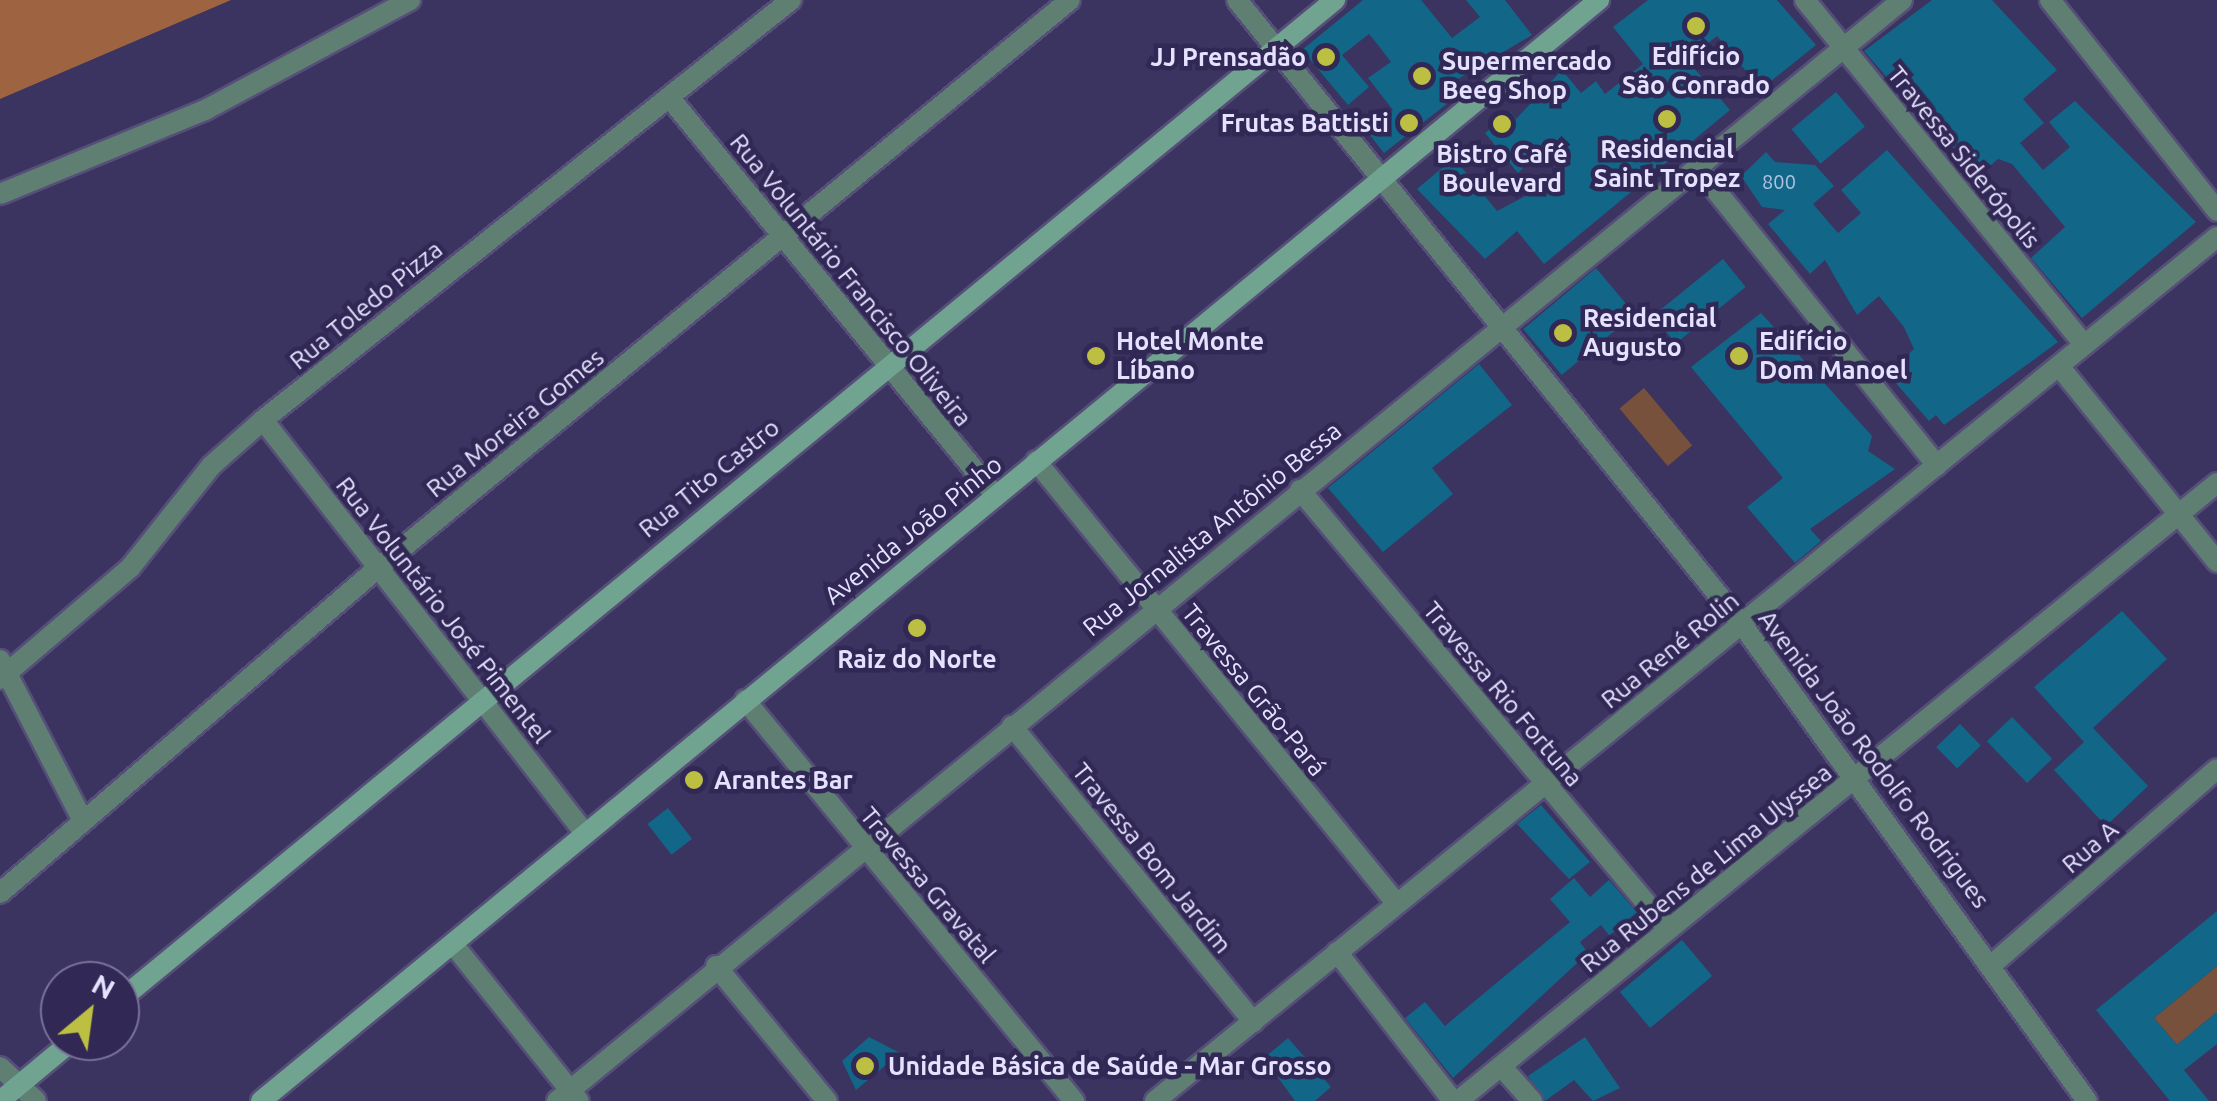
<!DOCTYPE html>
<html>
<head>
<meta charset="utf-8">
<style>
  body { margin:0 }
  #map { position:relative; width:2217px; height:1101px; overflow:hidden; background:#3b3360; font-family:Ubuntu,sans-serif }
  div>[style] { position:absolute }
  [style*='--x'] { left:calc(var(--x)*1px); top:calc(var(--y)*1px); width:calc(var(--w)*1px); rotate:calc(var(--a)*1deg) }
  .green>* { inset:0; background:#77513b; transform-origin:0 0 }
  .forest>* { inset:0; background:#9e6341 }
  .building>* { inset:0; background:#126788; transform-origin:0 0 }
  .roads { filter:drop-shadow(2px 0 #564f79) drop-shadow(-2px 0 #564f79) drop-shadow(0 2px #564f79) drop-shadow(0 -2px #564f79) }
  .minor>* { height:20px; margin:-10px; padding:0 10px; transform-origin:10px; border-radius:10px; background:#5f7f73 }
  .tertiary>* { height:20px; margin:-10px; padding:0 10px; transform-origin:10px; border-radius:10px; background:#5f7f73 }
  .secondary>* { height:20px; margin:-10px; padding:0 10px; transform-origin:10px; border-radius:10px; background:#70a491 }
  .dots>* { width:28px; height:28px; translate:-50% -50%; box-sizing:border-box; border:5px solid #312855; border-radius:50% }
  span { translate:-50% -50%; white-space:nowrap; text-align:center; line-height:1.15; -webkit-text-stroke:9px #312855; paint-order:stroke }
  .number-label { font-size:20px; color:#b0c3e1 }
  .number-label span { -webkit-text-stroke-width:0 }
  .poi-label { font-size:25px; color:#e5e2ff; font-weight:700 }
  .right { translate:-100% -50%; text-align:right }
  .left { translate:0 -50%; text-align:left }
  .street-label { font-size:25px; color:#e5e2ff }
  .north { position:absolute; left:40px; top:961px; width:100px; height:100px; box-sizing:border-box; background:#312855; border:2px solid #797299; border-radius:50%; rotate:29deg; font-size:28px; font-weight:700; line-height:40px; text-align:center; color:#e5e2ff }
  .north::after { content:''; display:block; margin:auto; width:35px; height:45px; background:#bdbf42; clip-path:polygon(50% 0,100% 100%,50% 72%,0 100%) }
</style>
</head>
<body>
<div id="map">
  <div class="green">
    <div style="left:1644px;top:388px;width:75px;height:32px;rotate:50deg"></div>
    <div style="clip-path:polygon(2217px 966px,2217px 1012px,2177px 1045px,2154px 1018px)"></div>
  </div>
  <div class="forest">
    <div style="clip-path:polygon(0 0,231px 0,0 99px)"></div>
  </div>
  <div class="building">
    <div style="clip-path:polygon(1363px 0,1421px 0,1452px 38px,1480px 17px,1466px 0,1505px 0,1532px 35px,1448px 85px,1457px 96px,1384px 153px,1366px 130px,1393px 110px,1368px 78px,1391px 62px,1378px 45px,1369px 34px,1342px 55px,1369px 87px,1348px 105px,1302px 50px)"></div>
    <div style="clip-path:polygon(1648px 0,1777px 0,1816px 45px,1761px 89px,1717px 36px,1687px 60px,1730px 110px,1544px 264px,1517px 231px,1485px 259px,1417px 189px,1454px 158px,1497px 211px,1565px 175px,1542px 149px,1518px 173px,1485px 133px,1511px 112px,1516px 119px,1562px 70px,1581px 93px,1596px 81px,1605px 94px,1643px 64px,1613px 27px)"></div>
    <div style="clip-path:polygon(1932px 0,1992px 0,2057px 70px,2023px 99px,2044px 123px,2020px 143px,2043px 170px,2070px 147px,2049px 122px,2075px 101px,2196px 222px,2082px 318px,2031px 258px,2065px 227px,2012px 164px,1998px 159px,1975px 179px,1905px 81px,1896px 88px,1864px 51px)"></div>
    <div style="left:1836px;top:92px;width:45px;height:58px;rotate:50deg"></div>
    <div style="clip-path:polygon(1887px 150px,2058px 342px,1944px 425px,1936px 415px,1929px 421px,1887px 373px,1914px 349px,1904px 327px,1879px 296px,1857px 315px,1825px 260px,1810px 274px,1768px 224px,1785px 210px,1762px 207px,1741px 176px,1766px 152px,1775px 162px,1815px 165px,1834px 186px,1813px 204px,1838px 233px,1861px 213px,1841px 190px)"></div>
    <div style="left:1723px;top:259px;width:36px;height:90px;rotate:51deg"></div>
    <div style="left:1596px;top:268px;width:60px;height:95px;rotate:50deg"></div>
    <div style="clip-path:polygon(1761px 313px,1872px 436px,1868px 451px,1895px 469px,1810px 529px,1821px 541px,1795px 563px,1747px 507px,1783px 478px,1691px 367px)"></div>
    <div style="clip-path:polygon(1479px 364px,1512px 405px,1432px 468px,1453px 494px,1383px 552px,1328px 488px)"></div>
    <div style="clip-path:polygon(2122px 611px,2167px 659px,2093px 728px,2148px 786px,2106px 826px,2054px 770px,2084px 742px,2034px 687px)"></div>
    <div style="left:2012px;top:717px;width:58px;height:35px;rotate:46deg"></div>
    <div style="left:1960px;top:724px;width:30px;height:33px;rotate:46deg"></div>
    <div style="clip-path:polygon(1541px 805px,1590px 862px,1569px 879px,1517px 824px)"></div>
    <div style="left:668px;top:808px;width:39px;height:26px;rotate:52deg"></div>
    <div style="clip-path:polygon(1574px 878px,1590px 897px,1609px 880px,1640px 916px,1609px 935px,1601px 925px,1580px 942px,1588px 953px,1453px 1078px,1405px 1018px,1425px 1002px,1445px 1026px,1470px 1005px,1570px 922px,1550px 899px)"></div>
    <div style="clip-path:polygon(2217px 911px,2217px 966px,2154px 1018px,2177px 1045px,2217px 1012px,2217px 1044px,2184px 1070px,2209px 1101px,2170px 1101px,2096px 1010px)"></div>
    <div style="left:1682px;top:940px;width:47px;height:81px;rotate:50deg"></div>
    <div style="clip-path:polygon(869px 1037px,900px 1053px,856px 1090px,842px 1061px)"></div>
    <div style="clip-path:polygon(1585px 1037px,1620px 1088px,1593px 1101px,1574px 1080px,1545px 1101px,1528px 1076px)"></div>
    <div style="clip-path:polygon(1288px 1038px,1331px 1087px,1315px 1101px,1295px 1101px,1264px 1058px)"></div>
  </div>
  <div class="roads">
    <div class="minor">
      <div style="--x:1237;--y:0;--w:801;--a:51.03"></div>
      <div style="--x:1741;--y:623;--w:590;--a:54.1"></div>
      <div style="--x:1805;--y:0;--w:444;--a:51"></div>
      <div style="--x:2050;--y:0;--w:269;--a:51.6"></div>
      <div style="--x:669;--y:97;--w:514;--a:50.68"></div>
      <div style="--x:1697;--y:167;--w:383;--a:51.2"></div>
      <div style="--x:0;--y:194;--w:222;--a:-22.3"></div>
      <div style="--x:205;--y:110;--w:233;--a:-28.2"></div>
      <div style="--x:2059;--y:366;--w:252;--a:51.1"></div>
      <div style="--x:263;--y:420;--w:353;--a:52"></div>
      <div style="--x:1036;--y:461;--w:571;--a:50.82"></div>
      <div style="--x:1300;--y:490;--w:573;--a:50.03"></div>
      <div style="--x:0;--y:660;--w:181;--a:62.7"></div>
      <div style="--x:0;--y:679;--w:171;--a:-40.5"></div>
      <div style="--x:130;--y:568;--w:130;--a:-51.5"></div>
      <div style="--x:211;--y:466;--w:69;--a:-41.5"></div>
      <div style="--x:263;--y:420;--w:675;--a:-38.5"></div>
      <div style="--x:745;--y:700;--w:519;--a:50.63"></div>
      <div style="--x:1012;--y:726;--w:382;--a:50.8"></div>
      <div style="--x:0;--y:893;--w:499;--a:-40.7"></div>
      <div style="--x:378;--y:568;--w:895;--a:-39.38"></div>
      <div style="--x:453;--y:944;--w:201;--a:51.3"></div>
      <div style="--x:1337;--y:952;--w:189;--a:52.1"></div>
      <div style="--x:1995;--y:962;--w:294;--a:-41"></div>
      <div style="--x:716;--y:966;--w:175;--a:50.6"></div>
      <div style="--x:1501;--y:1066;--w:47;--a:48.5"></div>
      <div style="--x:0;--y:1067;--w:26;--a:43"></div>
      <div style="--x:557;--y:1101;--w:1738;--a:-39.3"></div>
      <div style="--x:1155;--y:1101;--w:1369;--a:-39.13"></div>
      <div style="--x:1458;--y:1101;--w:979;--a:-39.15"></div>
    </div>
    <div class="tertiary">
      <div style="--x:480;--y:698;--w:170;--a:52.2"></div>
      <div style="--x:19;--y:1085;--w:23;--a:43"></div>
    </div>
    <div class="secondary">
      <div style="--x:120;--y:1000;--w:1574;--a:-39.46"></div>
      <div style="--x:0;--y:1101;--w:94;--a:-39.8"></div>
      <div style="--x:261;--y:1101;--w:1733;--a:-39.45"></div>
    </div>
  </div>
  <div class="dots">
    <div style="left:1696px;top:26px;background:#bdbf42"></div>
    <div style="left:1326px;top:57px;background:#bdbf42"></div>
    <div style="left:1422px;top:76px;background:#bdbf42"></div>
    <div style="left:1667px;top:119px;background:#bdbf42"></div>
    <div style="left:1409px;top:123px;background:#bdbf42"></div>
    <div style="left:1502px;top:124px;background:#bdbf42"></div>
    <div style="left:1563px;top:333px;background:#bdbf42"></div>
    <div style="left:1096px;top:356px;background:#bdbf42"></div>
    <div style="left:1739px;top:356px;background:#bdbf42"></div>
    <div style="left:917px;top:628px;background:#bdbf42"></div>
    <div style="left:694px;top:780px;background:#bdbf42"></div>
    <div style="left:865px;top:1066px;background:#bdbf42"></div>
  </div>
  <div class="number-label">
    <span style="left:1779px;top:181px">800</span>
  </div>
  <div class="poi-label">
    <span class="right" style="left:1306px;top:57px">JJ Prensadão</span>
    <span style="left:1696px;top:71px">Edifício<br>São Conrado</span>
    <span class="left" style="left:1442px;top:76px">Supermercado<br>Beeg Shop</span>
    <span class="right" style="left:1389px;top:123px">Frutas Battisti</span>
    <span style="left:1667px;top:164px">Residencial<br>Saint Tropez</span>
    <span style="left:1502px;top:169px">Bistro Café<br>Boulevard</span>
    <span class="left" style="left:1583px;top:333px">Residencial<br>Augusto</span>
    <span class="left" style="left:1116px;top:356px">Hotel Monte<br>Líbano</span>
    <span class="left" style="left:1759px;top:356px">Edifício<br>Dom Manoel</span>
    <span style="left:917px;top:659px">Raiz do Norte</span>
    <span class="left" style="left:714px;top:780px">Arantes Bar</span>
    <span class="left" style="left:888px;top:1066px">Unidade Básica de Saúde - Mar Grosso</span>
  </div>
  <div class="street-label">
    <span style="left:1964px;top:157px;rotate:51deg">Travessa Siderópolis</span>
    <span style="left:851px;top:280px;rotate:51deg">Rua Voluntário Francisco Oliveira</span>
    <span style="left:366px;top:305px;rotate:-39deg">Rua Toledo Pizza</span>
    <span style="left:515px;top:423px;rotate:-39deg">Rua Moreira Gomes</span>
    <span style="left:709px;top:478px;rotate:-39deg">Rua Tito Castro</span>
    <span style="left:1212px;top:529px;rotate:-39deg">Rua Jornalista Antônio Bessa</span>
    <span style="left:913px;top:530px;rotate:-39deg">Avenida João Pinho</span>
    <span style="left:443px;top:610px;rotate:52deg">Rua Voluntário José Pimentel</span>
    <span style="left:1670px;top:650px;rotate:-39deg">Rua René Rolin</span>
    <span style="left:1254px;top:690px;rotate:51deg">Travessa Grão-Pará</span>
    <span style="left:1503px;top:694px;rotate:50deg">Travessa Rio Fortuna</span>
    <span style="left:1874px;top:759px;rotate:53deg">Avenida João Rodolfo Rodrigues</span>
    <span style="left:2090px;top:847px;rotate:-41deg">Rua A</span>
    <span style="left:1152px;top:858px;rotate:51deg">Travessa Bom Jardim</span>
    <span style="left:1706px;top:868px;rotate:-39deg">Rua Rubens de Lima Ulyssea</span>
    <span style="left:928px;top:885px;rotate:50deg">Travessa Gravatal</span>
  </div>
  <div class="north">N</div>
</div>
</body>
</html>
